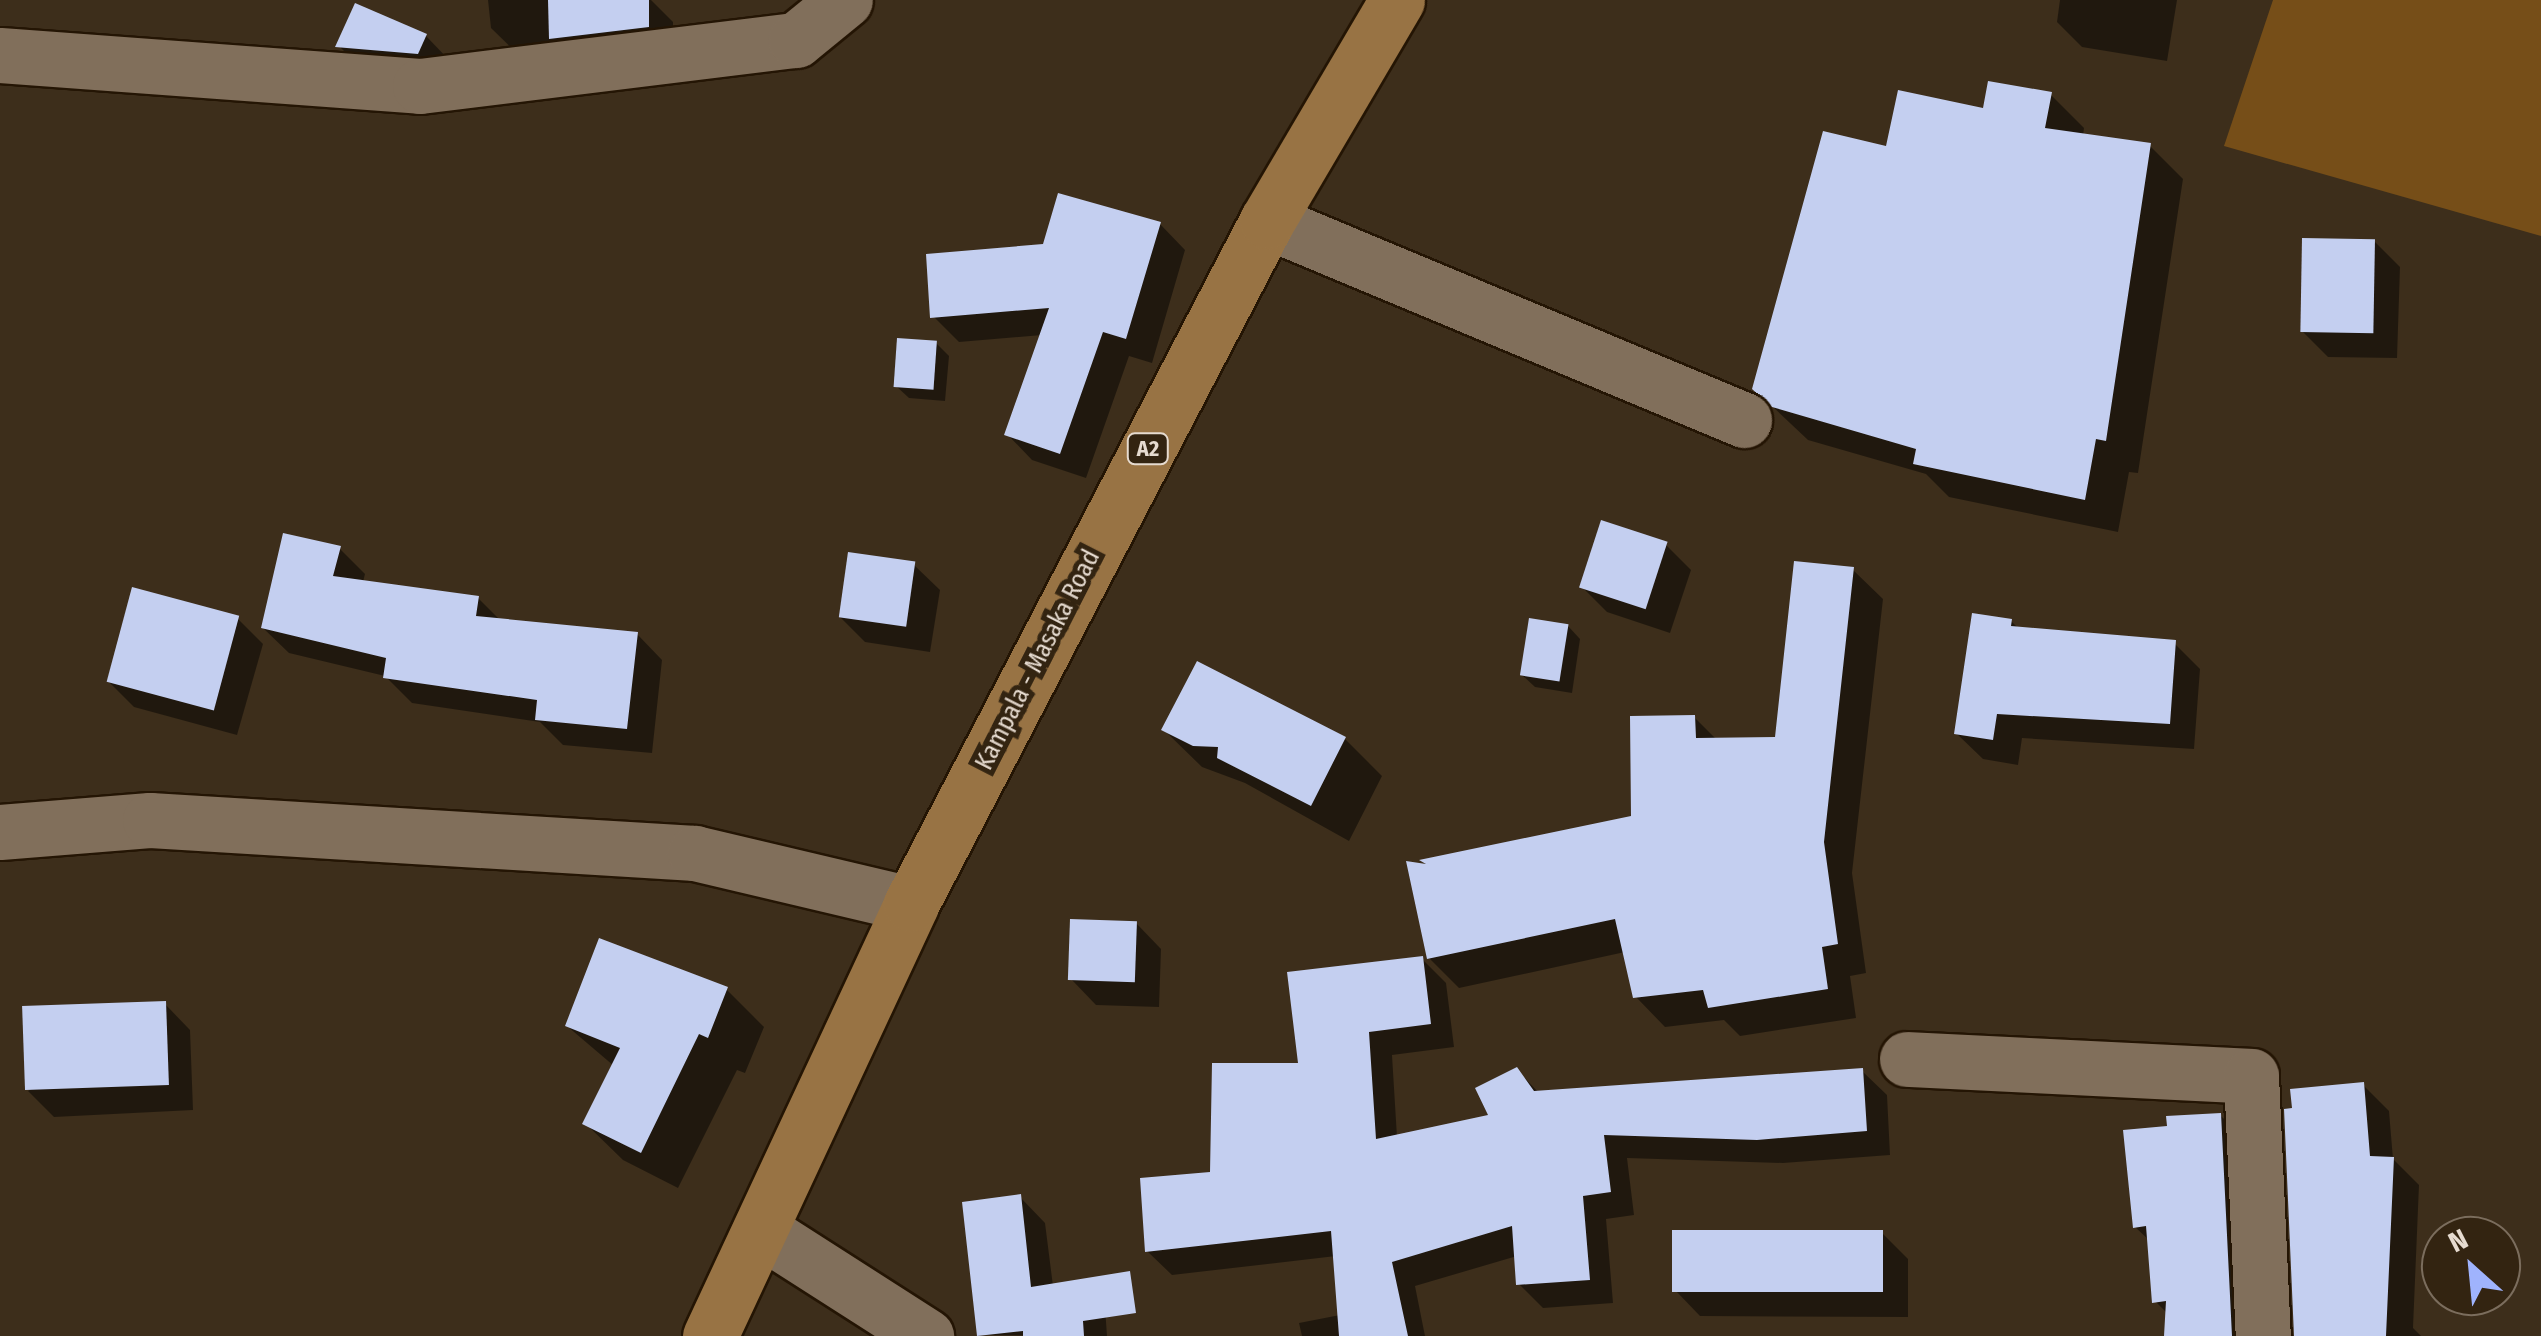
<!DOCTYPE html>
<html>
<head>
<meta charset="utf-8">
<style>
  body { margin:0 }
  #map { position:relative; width:2541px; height:1336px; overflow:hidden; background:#3d2e1b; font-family:"Fira Sans Condensed",sans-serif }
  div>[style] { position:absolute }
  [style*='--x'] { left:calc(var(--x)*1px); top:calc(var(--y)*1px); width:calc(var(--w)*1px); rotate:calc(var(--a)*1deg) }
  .green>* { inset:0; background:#764e18 }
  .shadow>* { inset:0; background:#0007 }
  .building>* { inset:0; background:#c4cff0; transform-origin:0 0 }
  .roads { filter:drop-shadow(2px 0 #241504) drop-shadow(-2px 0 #241504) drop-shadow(0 2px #241504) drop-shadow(0 -2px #241504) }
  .minor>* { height:55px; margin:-27.5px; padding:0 27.5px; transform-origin:27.5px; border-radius:27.5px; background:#816f5b }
  .primary>* { height:55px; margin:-27.5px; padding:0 27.5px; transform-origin:27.5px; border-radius:27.5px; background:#987344 }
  span { translate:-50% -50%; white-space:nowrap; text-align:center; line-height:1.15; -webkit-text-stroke:10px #332411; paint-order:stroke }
  .shield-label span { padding:2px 8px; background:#332411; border:2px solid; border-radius:8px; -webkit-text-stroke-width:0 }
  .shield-label { font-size:22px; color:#e6dbd0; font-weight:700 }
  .street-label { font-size:25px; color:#e6dbd0 }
  .north { position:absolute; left:2421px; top:1216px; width:100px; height:100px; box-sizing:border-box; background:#332411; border:2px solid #7b6d5d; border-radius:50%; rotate:333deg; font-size:28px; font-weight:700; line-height:40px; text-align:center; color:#e6dbd0 }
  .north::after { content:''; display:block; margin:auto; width:35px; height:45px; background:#9fb3fd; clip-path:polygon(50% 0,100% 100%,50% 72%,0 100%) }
</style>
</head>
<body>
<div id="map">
  <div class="green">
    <div style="clip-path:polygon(2273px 0,2541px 0,2541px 236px,2224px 146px)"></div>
  </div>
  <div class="shadow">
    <div style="clip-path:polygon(488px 0,651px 0,673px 22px,673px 52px,529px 65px,491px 28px)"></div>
    <div style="clip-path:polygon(2060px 0,2177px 0,2167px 61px,2082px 47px,2057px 22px)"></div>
    <div style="clip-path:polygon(356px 6px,426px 36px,451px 62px,366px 73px,341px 48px)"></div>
    <div style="clip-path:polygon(2051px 95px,2084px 128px,2083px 136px,2150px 146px,2183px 179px,2138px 473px,2129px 472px,2118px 532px,1949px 497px,1926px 474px,1808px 440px,1754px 389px,1888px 149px,1985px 110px)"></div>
    <div style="clip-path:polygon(1160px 224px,1185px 250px,1152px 363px,1129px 356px,1086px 478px,1032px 460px,1007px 434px,1042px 335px,959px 342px,933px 316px,1045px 246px)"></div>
    <div style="clip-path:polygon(2374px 241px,2400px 267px,2397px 358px,2328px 357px,2302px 331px)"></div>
    <div style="clip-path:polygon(936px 343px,949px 356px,945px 401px,909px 398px,896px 386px)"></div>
    <div style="clip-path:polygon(1665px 544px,1691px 570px,1670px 633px,1607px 612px,1582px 587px)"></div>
    <div style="clip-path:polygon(339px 548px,365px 574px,363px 582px,478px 598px,500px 620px,637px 634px,662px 660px,652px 753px,563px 745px,540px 722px,412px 703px,385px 676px,289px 653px,263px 628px)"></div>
    <div style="clip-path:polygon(914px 565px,940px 590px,930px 652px,865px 642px,839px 616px)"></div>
    <div style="clip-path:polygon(1853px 570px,1883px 599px,1852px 873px,1866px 973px,1850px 976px,1856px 1018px,1740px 1036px,1724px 1020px,1665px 1027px,1636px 997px,1625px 952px,1459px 988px,1429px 958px,1429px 867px,1633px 818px,1694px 717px,1717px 740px,1777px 739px)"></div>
    <div style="clip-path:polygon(237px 618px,263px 644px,237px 735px,134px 707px,108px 681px)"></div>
    <div style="clip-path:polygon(2011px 621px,2019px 629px,2174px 643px,2200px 669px,2194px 749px,2022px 738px,2018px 765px,1983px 759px,1957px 734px)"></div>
    <div style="clip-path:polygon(1568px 626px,1580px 639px,1572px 693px,1535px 687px,1522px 675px)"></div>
    <div style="clip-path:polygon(1198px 664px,1345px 739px,1382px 776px,1349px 841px,1245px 783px,1202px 767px,1164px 730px)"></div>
    <div style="clip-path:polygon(1136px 923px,1161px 949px,1159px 1007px,1096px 1005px,1071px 979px)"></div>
    <div style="clip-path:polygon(1422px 959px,1446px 983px,1454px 1047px,1392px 1055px,1397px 1137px,1491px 1117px,1517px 1070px,1539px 1093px,1862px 1071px,1887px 1095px,1890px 1155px,1783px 1163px,1627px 1158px,1634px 1215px,1606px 1219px,1613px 1303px,1543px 1308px,1519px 1284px,1517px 1256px,1415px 1286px,1425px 1336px,1302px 1336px,1299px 1323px,1340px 1315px,1336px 1256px,1172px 1275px,1147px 1251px,1300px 1066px)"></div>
    <div style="clip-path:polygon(727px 990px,764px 1027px,745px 1073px,737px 1070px,678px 1188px,623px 1160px,585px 1123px,614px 1066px,567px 1026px)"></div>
    <div style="clip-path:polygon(165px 1004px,190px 1030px,193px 1110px,54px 1117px,28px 1091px)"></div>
    <div style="clip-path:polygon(2363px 1085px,2389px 1111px,2393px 1159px,2419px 1185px,2413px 1328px,2421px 1336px,2296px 1336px)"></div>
    <div style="clip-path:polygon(2220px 1115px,2246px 1141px,2255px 1336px,2166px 1336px,2168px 1314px,2155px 1301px,2150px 1241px,2135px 1227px)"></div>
    <div style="clip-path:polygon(1020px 1197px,1045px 1223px,1053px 1286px,1105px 1307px,1107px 1336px,979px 1335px)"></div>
    <div style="clip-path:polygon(1882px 1233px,1908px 1259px,1908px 1317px,1700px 1316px,1675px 1290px)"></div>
  </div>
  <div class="building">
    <div style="clip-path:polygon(548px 0,649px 0,649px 27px,549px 39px)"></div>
    <div style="clip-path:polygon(355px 3px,427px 34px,418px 54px,335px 47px)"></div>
    <div style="clip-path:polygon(1988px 81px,2052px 92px,2045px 128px,2151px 143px,2106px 441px,2096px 439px,2085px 500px,1913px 464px,1916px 449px,1772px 407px,1752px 389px,1823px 131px,1886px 146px,1898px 90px,1983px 108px)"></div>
    <div style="clip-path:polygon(1058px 193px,1161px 222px,1126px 339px,1103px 332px,1060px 454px,1004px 435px,1049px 308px,930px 318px,926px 254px,1043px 244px)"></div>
    <div style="left:2302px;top:238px;width:73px;height:94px;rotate:1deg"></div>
    <div style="left:897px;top:338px;width:40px;height:49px;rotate:4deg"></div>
    <div style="left:1601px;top:520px;width:70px;height:71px;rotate:18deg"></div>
    <div style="clip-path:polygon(283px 533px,341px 546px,333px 576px,479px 596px,476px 616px,638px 632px,627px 729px,535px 720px,537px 700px,383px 678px,386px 658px,261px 628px)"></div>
    <div style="left:848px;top:552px;width:68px;height:66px;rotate:8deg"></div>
    <div style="clip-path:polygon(1794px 561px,1854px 567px,1824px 842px,1838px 944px,1822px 947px,1828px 989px,1708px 1008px,1703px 990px,1633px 998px,1615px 919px,1427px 959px,1406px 861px,1426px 864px,1419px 860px,1631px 816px,1630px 716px,1695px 715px,1696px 738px,1775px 737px)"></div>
    <div style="left:132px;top:587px;width:111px;height:98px;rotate:15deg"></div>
    <div style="clip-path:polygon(1972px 613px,2012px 619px,2011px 626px,2176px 640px,2170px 724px,1997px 714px,1993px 740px,1954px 734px)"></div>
    <div style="left:1529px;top:618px;width:40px;height:58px;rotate:9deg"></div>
    <div style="clip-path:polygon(1197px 661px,1346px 737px,1311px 806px,1217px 758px,1218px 747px,1193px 746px,1161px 730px)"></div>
    <div style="left:1070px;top:919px;width:67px;height:61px;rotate:2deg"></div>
    <div style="clip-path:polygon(599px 938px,728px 987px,708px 1038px,699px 1034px,641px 1153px,582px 1124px,620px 1048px,565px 1026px)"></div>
    <div style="clip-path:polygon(1423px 956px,1431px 1024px,1369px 1032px,1376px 1139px,1488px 1115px,1475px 1088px,1517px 1067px,1534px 1091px,1863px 1068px,1867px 1131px,1757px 1140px,1604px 1135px,1611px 1192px,1583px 1196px,1590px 1280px,1516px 1285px,1512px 1226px,1392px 1262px,1408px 1336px,1339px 1336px,1331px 1231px,1145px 1252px,1140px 1178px,1210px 1172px,1212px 1063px,1298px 1063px,1287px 972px)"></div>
    <div style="left:166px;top:1001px;width:84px;height:144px;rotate:88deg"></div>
    <div style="clip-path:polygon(2364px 1082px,2370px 1156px,2394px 1157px,2386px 1336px,2294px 1336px,2284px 1109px,2292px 1108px,2290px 1089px)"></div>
    <div style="clip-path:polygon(2221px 1113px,2232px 1336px,2164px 1336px,2166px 1301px,2152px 1303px,2146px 1226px,2133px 1228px,2123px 1130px,2167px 1126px,2166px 1116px)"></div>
    <div style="clip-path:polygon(1021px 1194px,1031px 1287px,1130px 1271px,1136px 1313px,1083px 1321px,1084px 1336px,1023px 1336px,1023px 1331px,977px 1336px,962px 1202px)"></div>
    <div style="left:1883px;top:1230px;width:62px;height:211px;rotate:90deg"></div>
  </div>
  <div class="roads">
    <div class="minor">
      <div style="--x:0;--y:55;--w:421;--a:4.2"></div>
      <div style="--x:420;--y:86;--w:379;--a:-7"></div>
      <div style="--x:796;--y:40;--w:63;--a:-39.2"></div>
      <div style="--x:1267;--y:221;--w:517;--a:22.65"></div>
      <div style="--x:0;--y:832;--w:150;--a:-4.6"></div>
      <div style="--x:150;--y:820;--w:546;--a:3.47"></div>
      <div style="--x:695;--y:853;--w:222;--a:13.3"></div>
      <div style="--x:1907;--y:1059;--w:344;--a:2.8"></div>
      <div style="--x:2251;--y:1076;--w:260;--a:87.4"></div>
      <div style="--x:762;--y:1231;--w:195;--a:32.6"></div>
    </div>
    <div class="primary">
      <div style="--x:710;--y:1336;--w:476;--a:-65"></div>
      <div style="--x:911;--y:904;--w:770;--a:-62.47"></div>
      <div style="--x:1267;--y:221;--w:256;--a:-59.5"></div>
    </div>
  </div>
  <div class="shield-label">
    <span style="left:1148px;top:449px">A2</span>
  </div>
  <div class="street-label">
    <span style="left:1038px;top:660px;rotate:-63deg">Kampala - Masaka Road</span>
  </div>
  <div class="north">N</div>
</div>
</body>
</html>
